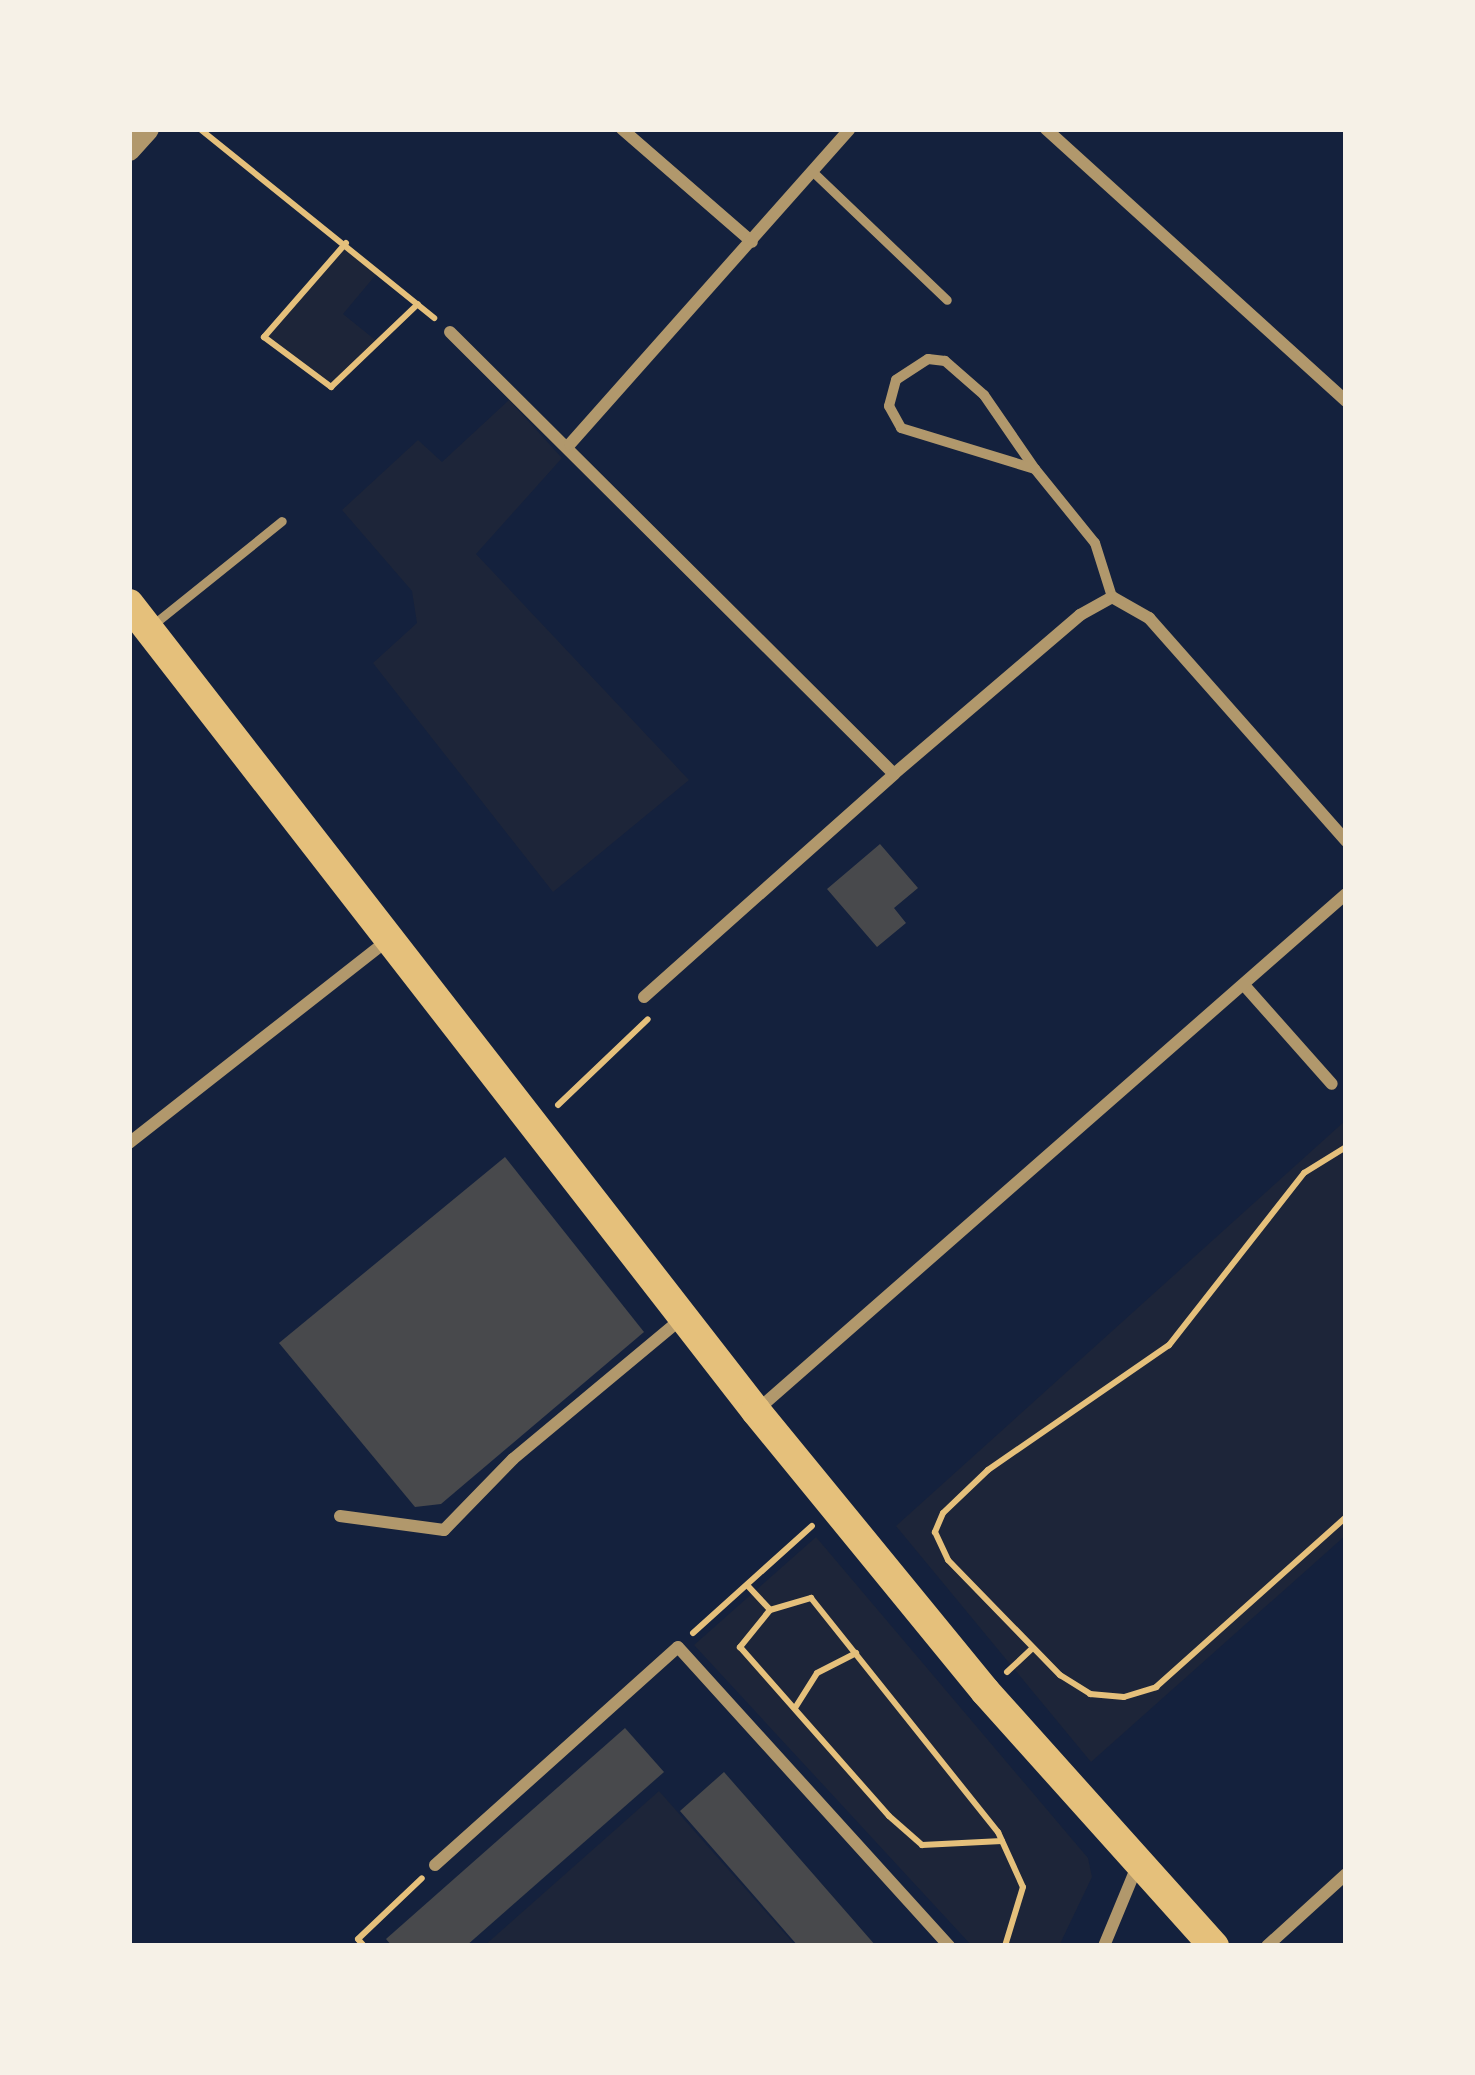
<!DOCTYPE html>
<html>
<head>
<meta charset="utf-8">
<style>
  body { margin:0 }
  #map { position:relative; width:1475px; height:2075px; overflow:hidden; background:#14213d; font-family:Barlow,sans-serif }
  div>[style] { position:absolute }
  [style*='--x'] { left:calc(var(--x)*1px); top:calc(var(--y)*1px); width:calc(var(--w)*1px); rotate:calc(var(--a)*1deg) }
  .green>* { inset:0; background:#1d2539 }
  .building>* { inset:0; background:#48494c }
  .path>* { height:6px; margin:-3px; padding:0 3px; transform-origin:3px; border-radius:3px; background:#e5c07b }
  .service>* { height:9px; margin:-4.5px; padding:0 4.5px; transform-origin:4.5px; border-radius:4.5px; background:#b1986c }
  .pedestrian>* { height:10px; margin:-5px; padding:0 5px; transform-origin:5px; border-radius:5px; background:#b1986c }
  .minor>* { height:12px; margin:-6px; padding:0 6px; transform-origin:6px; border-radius:6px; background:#b1986c }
  .tertiary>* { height:21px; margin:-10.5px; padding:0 10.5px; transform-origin:10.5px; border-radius:10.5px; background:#b1986c }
  .primary>* { height:30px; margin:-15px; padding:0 15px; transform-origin:15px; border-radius:15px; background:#e5c07b }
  span { translate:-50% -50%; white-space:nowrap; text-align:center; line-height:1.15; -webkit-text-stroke:9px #f6f1e7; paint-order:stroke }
  .frame { position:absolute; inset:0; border:132px solid #f6f1e7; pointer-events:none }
</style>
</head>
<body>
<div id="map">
  <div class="green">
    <div style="clip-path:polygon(346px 243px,379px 271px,343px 314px,379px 343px,331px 387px,264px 337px)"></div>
    <div style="clip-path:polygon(509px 400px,562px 458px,476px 554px,689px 780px,553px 892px,373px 663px,417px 623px,412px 591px,342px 510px,418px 440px,442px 462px)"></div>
    <div style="clip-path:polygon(1346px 1120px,1346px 1535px,1091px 1762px,896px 1526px)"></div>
    <div style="clip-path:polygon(816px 1537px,1088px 1858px,1092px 1877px,1059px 1946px,972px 1946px,694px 1645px)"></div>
    <div style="clip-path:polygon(659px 1791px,796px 1946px,484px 1946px)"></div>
  </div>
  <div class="building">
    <div style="clip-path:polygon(880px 844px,918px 888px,894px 908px,906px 923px,877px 947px,827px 889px)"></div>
    <div style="clip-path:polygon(505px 1157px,644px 1332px,441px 1504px,415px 1507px,279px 1343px)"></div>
    <div style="clip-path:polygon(625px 1728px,664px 1772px,466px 1946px,392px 1946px,386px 1939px)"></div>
    <div style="clip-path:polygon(724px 1772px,876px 1946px,798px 1946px,680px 1811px)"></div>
  </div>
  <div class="path">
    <div style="--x:200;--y:129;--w:301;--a:38.9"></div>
    <div style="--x:346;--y:243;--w:125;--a:131.1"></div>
    <div style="--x:264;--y:337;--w:84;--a:36.7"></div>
    <div style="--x:331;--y:387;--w:120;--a:-43.7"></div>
    <div style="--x:558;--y:1105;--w:124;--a:-43.7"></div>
    <div style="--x:1346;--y:1147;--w:49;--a:148.2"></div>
    <div style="--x:1304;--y:1173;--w:219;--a:128.1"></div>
    <div style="--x:1169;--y:1345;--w:220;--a:145.4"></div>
    <div style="--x:988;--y:1470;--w:62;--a:136.3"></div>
    <div style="--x:943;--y:1513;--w:21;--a:113"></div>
    <div style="--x:935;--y:1532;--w:31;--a:65"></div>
    <div style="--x:948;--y:1560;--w:161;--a:45.8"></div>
    <div style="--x:1060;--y:1675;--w:36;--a:32"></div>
    <div style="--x:1090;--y:1694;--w:34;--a:5"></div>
    <div style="--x:1124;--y:1697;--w:34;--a:-17"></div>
    <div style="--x:1156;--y:1687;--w:255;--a:-41.8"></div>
    <div style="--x:747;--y:1585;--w:34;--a:47"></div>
    <div style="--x:770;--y:1610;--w:43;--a:-16.3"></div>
    <div style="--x:811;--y:1598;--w:300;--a:51.4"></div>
    <div style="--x:998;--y:1832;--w:60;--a:65.6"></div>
    <div style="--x:1023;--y:1887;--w:62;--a:107"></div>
    <div style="--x:770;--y:1610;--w:48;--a:129"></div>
    <div style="--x:740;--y:1647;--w:225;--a:48.6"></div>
    <div style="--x:889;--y:1816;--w:44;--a:41.3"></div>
    <div style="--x:922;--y:1845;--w:80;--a:-2.9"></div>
    <div style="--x:693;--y:1633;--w:160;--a:-42"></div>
    <div style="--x:1007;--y:1672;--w:34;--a:-43"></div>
    <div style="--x:795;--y:1708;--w:41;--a:-57.8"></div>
    <div style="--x:817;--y:1673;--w:44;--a:-27.1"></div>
    <div style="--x:364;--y:1946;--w:9;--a:-131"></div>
    <div style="--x:358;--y:1939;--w:88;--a:-43.6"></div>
  </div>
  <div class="service">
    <div style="--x:813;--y:172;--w:185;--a:43.7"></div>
    <div style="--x:150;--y:627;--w:169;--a:-38.8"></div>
  </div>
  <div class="pedestrian">
    <div style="--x:1035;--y:469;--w:90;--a:-124.6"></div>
    <div style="--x:984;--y:395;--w:52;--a:-138.9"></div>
    <div style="--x:945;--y:361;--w:17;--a:-173"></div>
    <div style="--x:928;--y:359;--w:38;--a:147"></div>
    <div style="--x:896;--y:380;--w:27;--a:105"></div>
    <div style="--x:889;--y:406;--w:25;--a:61"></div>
    <div style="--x:901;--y:428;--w:140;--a:17"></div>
    <div style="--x:1035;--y:469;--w:95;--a:51"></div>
    <div style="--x:1095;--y:543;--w:57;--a:72.5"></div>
  </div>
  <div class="minor">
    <div style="--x:622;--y:129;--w:172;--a:41"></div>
    <div style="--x:1046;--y:129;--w:405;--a:42.2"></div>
    <div style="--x:450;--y:332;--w:626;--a:44.87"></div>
    <div style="--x:570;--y:444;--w:421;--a:-48.4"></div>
    <div style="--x:1244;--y:985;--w:132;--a:48.4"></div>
    <div style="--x:644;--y:997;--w:335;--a:-41.7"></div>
    <div style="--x:894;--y:774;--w:245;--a:-40.5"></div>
    <div style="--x:1080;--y:615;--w:37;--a:-29"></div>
    <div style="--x:1112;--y:597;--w:43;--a:29.6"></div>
    <div style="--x:1149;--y:618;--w:298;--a:48.5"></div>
    <div style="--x:129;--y:1143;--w:329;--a:-38.1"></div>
    <div style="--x:756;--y:1411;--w:784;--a:-41.23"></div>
    <div style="--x:340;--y:1516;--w:105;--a:7.7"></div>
    <div style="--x:444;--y:1530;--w:99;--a:-45.8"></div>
    <div style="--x:513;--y:1459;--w:219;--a:-39.8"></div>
    <div style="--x:435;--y:1865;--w:326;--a:-41.9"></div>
    <div style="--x:678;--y:1647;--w:404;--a:47.8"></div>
    <div style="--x:1104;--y:1946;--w:89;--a:-67.5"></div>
    <div style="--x:1267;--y:1946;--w:107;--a:-42.3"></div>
  </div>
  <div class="tertiary">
    <div style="--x:129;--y:150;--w:28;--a:-48"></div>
  </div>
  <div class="primary">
    <div style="--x:129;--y:604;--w:1022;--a:52.15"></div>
    <div style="--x:756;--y:1411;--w:362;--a:50.7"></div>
    <div style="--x:985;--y:1691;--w:343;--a:48.1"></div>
  </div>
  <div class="frame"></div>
</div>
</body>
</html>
